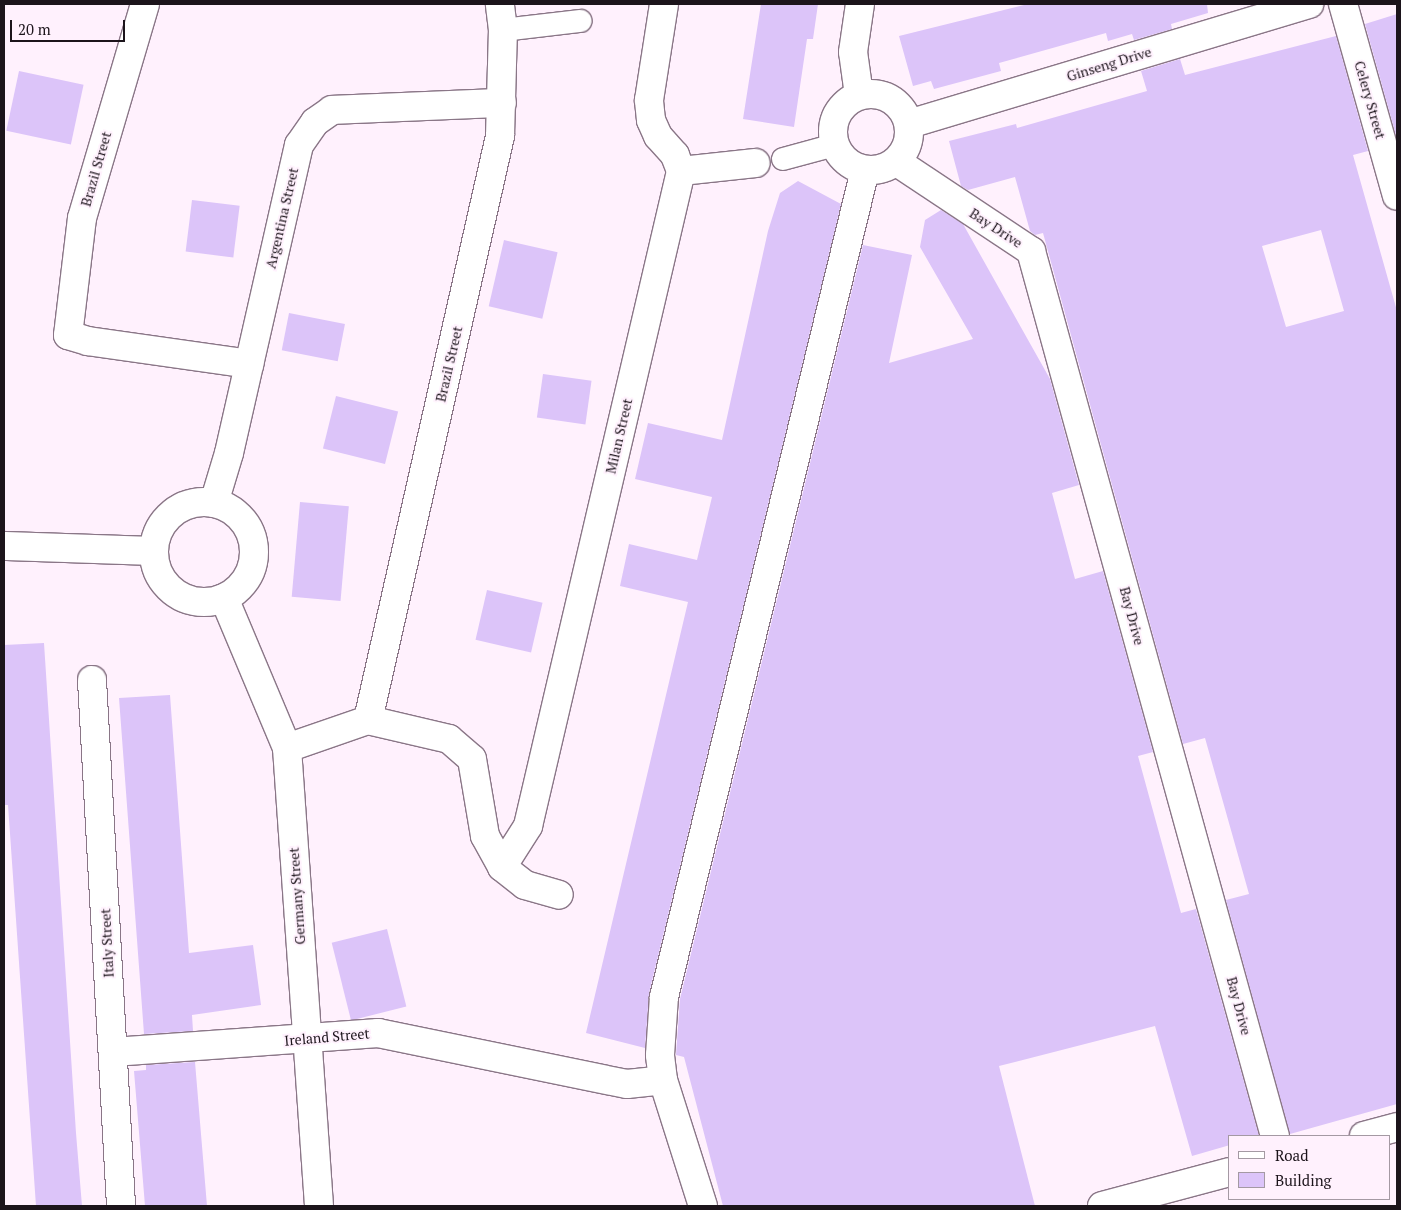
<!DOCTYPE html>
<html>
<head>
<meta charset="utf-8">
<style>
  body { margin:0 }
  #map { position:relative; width:1401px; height:1210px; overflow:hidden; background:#fff1fd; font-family:"PT Serif",serif }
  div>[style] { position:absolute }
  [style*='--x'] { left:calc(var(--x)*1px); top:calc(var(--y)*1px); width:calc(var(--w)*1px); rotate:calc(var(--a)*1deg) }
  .building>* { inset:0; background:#dcc4f9; transform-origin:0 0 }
  .roads { filter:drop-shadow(1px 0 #8a7687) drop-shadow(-1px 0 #8a7687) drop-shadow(0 1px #8a7687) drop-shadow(0 -1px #8a7687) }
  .service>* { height:22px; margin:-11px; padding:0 11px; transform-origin:11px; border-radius:11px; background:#fff }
  .minor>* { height:28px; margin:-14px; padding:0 14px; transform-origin:14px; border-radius:14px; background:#fff }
  .minor>.ring { margin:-14px; padding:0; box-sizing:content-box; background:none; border:28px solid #fff; border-radius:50% }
  span { translate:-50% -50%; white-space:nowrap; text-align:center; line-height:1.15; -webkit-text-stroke:4px #fff1fd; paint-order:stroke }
  .street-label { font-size:14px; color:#1c141b }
  .frame { position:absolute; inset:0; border:5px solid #1c141b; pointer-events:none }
  .legend { position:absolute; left:1228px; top:1135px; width:162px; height:65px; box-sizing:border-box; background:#fff1fd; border:1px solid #a499a3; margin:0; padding:6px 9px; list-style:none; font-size:15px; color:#1c141b }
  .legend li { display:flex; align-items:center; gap:10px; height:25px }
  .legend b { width:25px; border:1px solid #a499a3 }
  .scale { position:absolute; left:10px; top:20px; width:115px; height:22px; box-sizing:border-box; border:2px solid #1c141b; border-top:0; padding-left:6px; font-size:15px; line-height:18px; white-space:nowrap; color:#1c141b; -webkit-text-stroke:4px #fff1fd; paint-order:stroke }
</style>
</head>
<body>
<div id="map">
  <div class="building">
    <div style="clip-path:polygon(761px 4px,818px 4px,813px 39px,807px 39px,794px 127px,743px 119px)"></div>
    <div style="clip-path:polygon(1028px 4px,1207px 4px,1208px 13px,1171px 24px,1172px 29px,1134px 40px,1132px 34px,1108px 41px,1106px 33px,999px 63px,1001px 71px,934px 89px,931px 81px,913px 86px,899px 36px)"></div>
    <div style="clip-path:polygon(1397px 14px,1397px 139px,1365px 24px)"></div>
    <div style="clip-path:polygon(evenodd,1336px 36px,1368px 151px,1353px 155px,1397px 311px,1397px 1104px,1290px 1134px,1226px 900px,1249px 894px,1205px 738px,1183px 744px,1043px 233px,1035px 235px,1030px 231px,1015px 177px,968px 190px,961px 186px,949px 141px,1016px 124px,1017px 128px,1147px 91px,1141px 71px,1180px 59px,1185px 75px,1336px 36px,1321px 230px,1344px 311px,1286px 327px,1262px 246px,1321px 230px)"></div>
    <div style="left:19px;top:71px;width:66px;height:61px;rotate:12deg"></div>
    <div style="clip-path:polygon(798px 181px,841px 204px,649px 993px,645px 1048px,586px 1033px,688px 602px,620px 586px,629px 544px,697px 560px,712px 497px,635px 479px,648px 423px,722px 440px,768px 231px,780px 193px)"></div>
    <div style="left:192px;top:200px;width:48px;height:52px;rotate:7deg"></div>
    <div style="clip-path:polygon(941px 210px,963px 224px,1050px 379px,1079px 485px,1052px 493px,1075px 579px,1103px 571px,1153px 752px,1138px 756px,1181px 913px,1196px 909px,1259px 1136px,1230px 1136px,1230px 1145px,1192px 1156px,1155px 1026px,999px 1066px,1035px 1206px,723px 1206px,684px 1057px,676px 1055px,680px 999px,863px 245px,912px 255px,889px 363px,973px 339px,920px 247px,925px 220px)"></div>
    <div style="left:504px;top:240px;width:55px;height:68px;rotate:13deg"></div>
    <div style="left:289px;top:313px;width:57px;height:38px;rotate:11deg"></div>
    <div style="left:543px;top:374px;width:49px;height:44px;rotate:8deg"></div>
    <div style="left:336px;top:396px;width:64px;height:54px;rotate:14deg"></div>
    <div style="left:300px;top:502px;width:49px;height:95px;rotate:5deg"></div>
    <div style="left:487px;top:590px;width:57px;height:51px;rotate:13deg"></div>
    <div style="clip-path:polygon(44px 643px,76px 1133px,82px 1206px,36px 1206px,8px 805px,4px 805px,4px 645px)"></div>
    <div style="clip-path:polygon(170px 695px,189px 953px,253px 945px,261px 1005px,192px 1015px,193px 1031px,144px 1034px,119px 698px)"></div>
    <div style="left:387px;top:929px;width:80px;height:57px;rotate:76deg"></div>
    <div style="clip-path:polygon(195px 1062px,207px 1206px,145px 1206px,134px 1071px,146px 1070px,146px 1065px)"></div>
  </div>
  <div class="roads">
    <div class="service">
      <div style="--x:503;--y:30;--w:78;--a:-6.7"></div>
      <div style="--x:783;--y:159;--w:54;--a:-15.1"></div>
    </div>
    <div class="minor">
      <div style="--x:145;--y:4;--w:223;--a:106.4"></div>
      <div style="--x:82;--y:218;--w:118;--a:96.8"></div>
      <div style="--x:68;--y:335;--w:21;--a:17"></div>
      <div style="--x:88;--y:341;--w:163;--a:8.1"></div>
      <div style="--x:1343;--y:4;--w:199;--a:74.3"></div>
      <div class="ring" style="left:833px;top:94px;width:48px;height:48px"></div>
      <div style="--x:859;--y:95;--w:43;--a:-97.9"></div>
      <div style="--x:853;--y:52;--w:49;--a:-81.7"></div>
      <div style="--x:909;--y:124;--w:418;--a:-16.7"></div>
      <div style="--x:897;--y:162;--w:161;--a:33.6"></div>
      <div style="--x:1031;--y:251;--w:918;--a:74.59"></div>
      <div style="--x:681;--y:171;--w:75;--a:-6.1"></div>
      <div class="ring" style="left:154px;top:502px;width:72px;height:72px"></div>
      <div style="--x:214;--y:503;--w:52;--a:-73.3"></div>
      <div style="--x:229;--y:453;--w:316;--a:-77.2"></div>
      <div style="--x:299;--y:145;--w:28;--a:-55"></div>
      <div style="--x:315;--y:122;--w:21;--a:-35"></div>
      <div style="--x:332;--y:110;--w:170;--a:-2.4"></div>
      <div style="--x:4;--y:546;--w:150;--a:1.9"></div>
      <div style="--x:224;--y:598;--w:163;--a:67.2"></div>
      <div style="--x:287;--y:748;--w:459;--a:86"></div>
      <div style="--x:92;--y:680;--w:527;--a:86.84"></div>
      <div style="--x:368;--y:720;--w:599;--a:-77.26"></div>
      <div style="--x:500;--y:136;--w:106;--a:-88.4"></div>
      <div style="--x:503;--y:30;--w:26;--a:-97"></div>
      <div style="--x:287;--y:748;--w:86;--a:-19.1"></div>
      <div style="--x:368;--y:720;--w:83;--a:13.2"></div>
      <div style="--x:449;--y:739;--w:30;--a:41"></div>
      <div style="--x:472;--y:759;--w:78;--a:80.4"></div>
      <div style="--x:485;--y:836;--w:35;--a:61"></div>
      <div style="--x:502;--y:867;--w:29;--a:38"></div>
      <div style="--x:525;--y:885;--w:35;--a:16"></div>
      <div style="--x:502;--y:867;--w:49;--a:-57.6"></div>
      <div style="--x:528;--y:826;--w:673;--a:-76.85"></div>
      <div style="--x:681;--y:171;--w:17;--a:-111"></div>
      <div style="--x:675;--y:155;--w:25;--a:-132"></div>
      <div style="--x:658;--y:136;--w:17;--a:-114"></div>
      <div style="--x:651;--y:120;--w:20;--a:-96"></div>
      <div style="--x:649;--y:100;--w:97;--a:-81.1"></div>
      <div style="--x:113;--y:1052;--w:266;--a:-4.1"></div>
      <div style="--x:378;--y:1033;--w:254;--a:11.6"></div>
      <div style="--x:627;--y:1084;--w:36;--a:-6"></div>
      <div style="--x:1364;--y:1136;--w:34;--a:-15"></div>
      <div style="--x:703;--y:1206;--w:132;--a:-107.6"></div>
      <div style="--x:663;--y:1080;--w:25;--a:-97"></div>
      <div style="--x:660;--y:1055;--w:58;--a:-86.1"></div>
      <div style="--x:664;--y:997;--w:851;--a:-76.34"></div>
      <div style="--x:1102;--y:1206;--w:132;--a:-14.9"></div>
    </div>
  </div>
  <div class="street-label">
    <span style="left:1109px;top:64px;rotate:-17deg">Ginseng Drive</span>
    <span style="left:1370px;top:100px;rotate:74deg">Celery Street</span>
    <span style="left:96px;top:169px;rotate:-74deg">Brazil Street</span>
    <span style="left:282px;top:218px;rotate:-77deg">Argentina Street</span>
    <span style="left:996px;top:228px;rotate:33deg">Bay Drive</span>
    <span style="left:449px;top:364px;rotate:-77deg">Brazil Street</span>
    <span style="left:619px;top:436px;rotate:-77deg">Milan Street</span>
    <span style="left:1132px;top:616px;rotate:75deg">Bay Drive</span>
    <span style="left:297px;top:896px;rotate:-94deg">Germany Street</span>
    <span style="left:107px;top:943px;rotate:-93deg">Italy Street</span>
    <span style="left:1239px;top:1006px;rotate:75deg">Bay Drive</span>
    <span style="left:327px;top:1037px;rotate:-5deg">Ireland Street</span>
  </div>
  <div class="frame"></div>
  <ul class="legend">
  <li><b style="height:6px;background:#fff"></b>Road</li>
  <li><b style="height:14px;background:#dcc4f9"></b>Building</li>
  </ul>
  <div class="scale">20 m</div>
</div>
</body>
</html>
